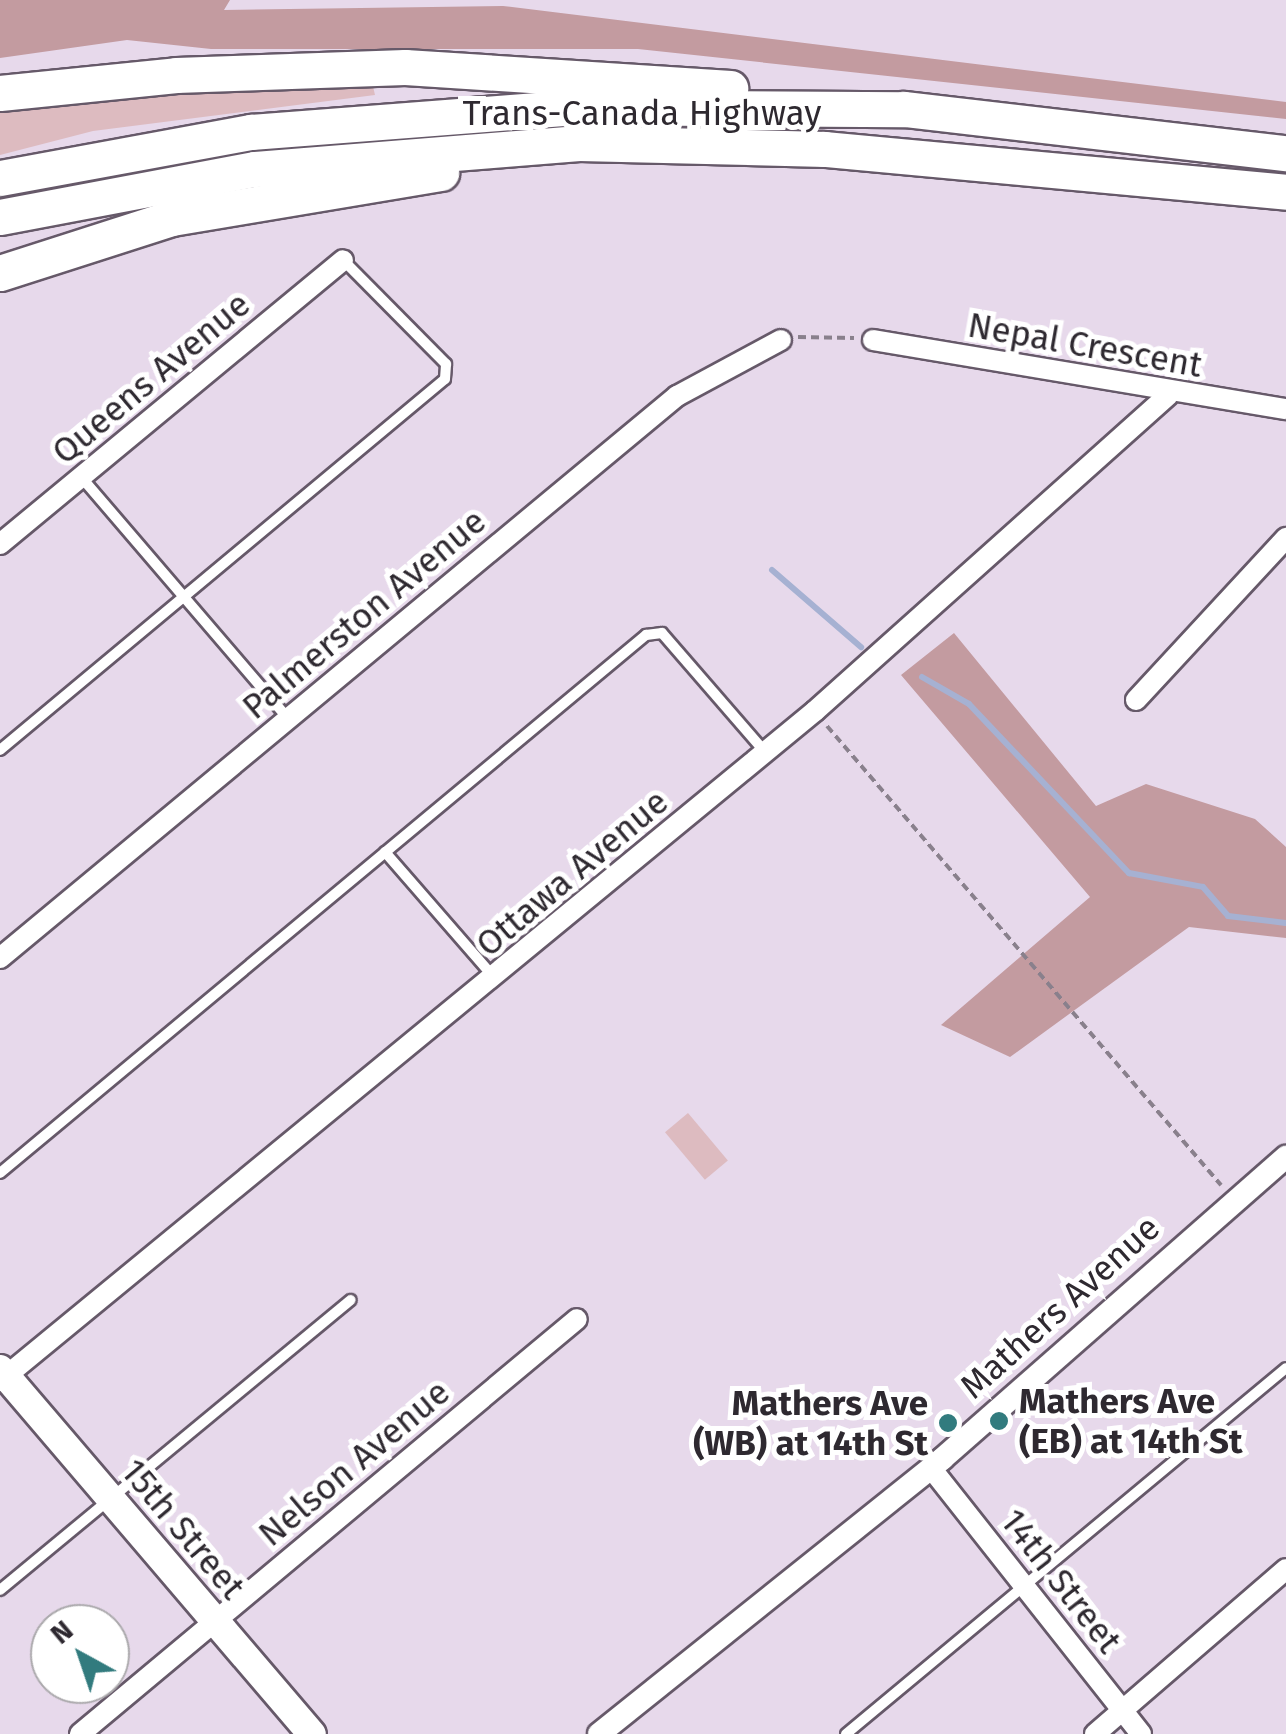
<!DOCTYPE html>
<html>
<head>
<meta charset="utf-8">
<style>
  body { margin:0 }
  #map { position:relative; width:1286px; height:1734px; overflow:hidden; background:#e7d9eb; font-family:"Fira Sans",sans-serif }
  div>[style] { position:absolute }
  [style*='--x'] { left:calc(var(--x)*1px); top:calc(var(--y)*1px); width:calc(var(--w)*1px); rotate:calc(var(--a)*1deg) }
  .green>* { inset:0; background:#ddbbc0; transform-origin:0 0 }
  .forest>* { inset:0; background:#c39ba0 }
  .stream>* { height:6px; margin:-3px; padding:0 3px; transform-origin:3px; border-radius:3px; background:#a6b1d2 }
  .path>* { height:4px; margin-top:-2px; transform-origin:0; background:repeating-linear-gradient(90deg,#89808c 0 8px,transparent 0 13px) }
  .roads { filter:drop-shadow(2px 0 #665969) drop-shadow(-2px 0 #665969) drop-shadow(0 2px #665969) drop-shadow(0 -2px #665969) }
  .service>* { height:10px; margin:-5px; padding:0 5px; transform-origin:5px; border-radius:5px; background:#fff }
  .minor>* { height:20px; margin:-10px; padding:0 10px; transform-origin:10px; border-radius:10px; background:#fff }
  .tertiary>* { height:22px; margin:-11px; padding:0 11px; transform-origin:11px; border-radius:11px; background:#fff }
  .secondary>* { height:28px; margin:-14px; padding:0 14px; transform-origin:14px; border-radius:14px; background:#fff }
  .motorway>* { height:35px; margin:-17.5px; padding:0 17.5px; transform-origin:17.5px; border-radius:17.5px; background:#fff }
  .dots>* { width:28px; height:28px; translate:-50% -50%; box-sizing:border-box; border:5px solid #fff; border-radius:50% }
  span { translate:-50% -50%; white-space:nowrap; text-align:center; line-height:1.15; -webkit-text-stroke:10px #fff; paint-order:stroke }
  .street-label { font-size:35px; color:#2e2930 }
  .poi-label { font-size:35px; color:#2e2930; font-weight:700 }
  .left { translate:0 -50%; text-align:left }
  .right { translate:-100% -50%; text-align:right }
  .north { position:absolute; left:30px; top:1604px; width:100px; height:100px; box-sizing:border-box; background:#fff; border:2px solid #aba9ac; border-radius:50%; rotate:320deg; font-size:28px; font-weight:700; line-height:40px; text-align:center; color:#2e2930 }
  .north::after { content:''; display:block; margin:auto; width:35px; height:45px; background:#327b7e; clip-path:polygon(50% 0,100% 100%,50% 72%,0 100%) }
</style>
</head>
<body>
<div id="map">
  <div class="green">
    <div style="clip-path:polygon(371px 78px,375px 95px,93px 131px,0 155px,0 113px,133px 91px)"></div>
    <div style="left:688px;top:1113px;width:62px;height:30px;rotate:50deg"></div>
  </div>
  <div class="forest">
    <div style="clip-path:polygon(0 0,230px 0,224px 10px,503px 6px,1286px 102px,1286px 119px,638px 49px,211px 49px,127px 40px,0 58px)"></div>
    <div style="clip-path:polygon(954px 633px,1096px 806px,1146px 784px,1255px 819px,1286px 847px,1286px 938px,1189px 927px,1010px 1057px,941px 1025px,1090px 897px,901px 675px)"></div>
  </div>
  <div class="stream">
    <div style="--x:772;--y:570;--w:118;--a:40.9"></div>
    <div style="--x:922;--y:677;--w:54;--a:29.9"></div>
    <div style="--x:969;--y:704;--w:233;--a:46.6"></div>
    <div style="--x:1129;--y:873;--w:75;--a:10.7"></div>
    <div style="--x:1203;--y:887;--w:38;--a:49"></div>
    <div style="--x:1228;--y:916;--w:58;--a:6.9"></div>
  </div>
  <div class="path">
    <div style="--x:798;--y:337;--w:56;--a:1"></div>
    <div style="--x:827;--y:726;--w:605;--a:49.36"></div>
  </div>
  <div class="roads">
    <div class="service">
      <div style="--x:82;--y:478;--w:316;--a:49.4"></div>
      <div style="--x:0;--y:750;--w:579;--a:-39.82"></div>
      <div style="--x:445;--y:379;--w:15;--a:-86"></div>
      <div style="--x:446;--y:364;--w:146;--a:-134.7"></div>
      <div style="--x:385;--y:852;--w:163;--a:49"></div>
      <div style="--x:0;--y:1173;--w:841;--a:-39.79"></div>
      <div style="--x:646;--y:635;--w:16;--a:-7"></div>
      <div style="--x:662;--y:633;--w:157;--a:49.1"></div>
      <div style="--x:0;--y:1590;--w:455;--a:-39.6"></div>
      <div style="--x:846;--y:1734;--w:572;--a:-39.75"></div>
    </div>
    <div class="minor">
      <div style="--x:873;--y:340;--w:419;--a:9.5"></div>
      <div style="--x:0;--y:544;--w:445;--a:-39.6"></div>
      <div style="--x:1136;--y:700;--w:221;--a:-47.2"></div>
      <div style="--x:0;--y:958;--w:880;--a:-39.7"></div>
      <div style="--x:677;--y:396;--w:118;--a:-28.3"></div>
      <div style="--x:0;--y:1381;--w:1055;--a:-39.42"></div>
      <div style="--x:815;--y:711;--w:474;--a:-41.8"></div>
      <div style="--x:931;--y:1468;--w:339;--a:51.7"></div>
      <div style="--x:80;--y:1734;--w:647;--a:-39.86"></div>
      <div style="--x:1095;--y:1734;--w:252;--a:-40.8"></div>
    </div>
    <div class="tertiary">
      <div style="--x:599;--y:1734;--w:440;--a:-38.7"></div>
      <div style="--x:942;--y:1459;--w:458;--a:-41.3"></div>
    </div>
    <div class="secondary">
      <div style="--x:0;--y:1369;--w:480;--a:49.5"></div>
    </div>
    <div class="motorway">
      <div style="--x:0;--y:93;--w:177;--a:-5.8"></div>
      <div style="--x:176;--y:75;--w:229;--a:-2"></div>
      <div style="--x:405;--y:67;--w:326;--a:3.7"></div>
      <div style="--x:0;--y:178;--w:255;--a:-10.4"></div>
      <div style="--x:251;--y:132;--w:329;--a:-4.4"></div>
      <div style="--x:579;--y:107;--w:325;--a:0.4"></div>
      <div style="--x:904;--y:109;--w:385;--a:6.6"></div>
      <div style="--x:0;--y:217;--w:259;--a:-10.7"></div>
      <div style="--x:255;--y:169;--w:325;--a:-4.6"></div>
      <div style="--x:579;--y:143;--w:246;--a:1.4"></div>
      <div style="--x:825;--y:149;--w:463;--a:5.3"></div>
      <div style="--x:0;--y:273;--w:180;--a:-17.8"></div>
      <div style="--x:171;--y:218;--w:274;--a:-9.5"></div>
    </div>
  </div>
  <div class="dots">
    <div style="left:999px;top:1421px;background:#327b7e"></div>
    <div style="left:948px;top:1423px;background:#327b7e"></div>
  </div>
  <div class="street-label">
    <span style="left:642px;top:113px">Trans-Canada Highway</span>
    <span style="left:1085px;top:345px;rotate:10deg">Nepal Crescent</span>
    <span style="left:151px;top:378px;rotate:-40deg">Queens Avenue</span>
    <span style="left:364px;top:614px;rotate:-40deg">Palmerston Avenue</span>
    <span style="left:572px;top:873px;rotate:-40deg">Ottawa Avenue</span>
    <span style="left:1060px;top:1307px;rotate:-42deg">Mathers Avenue</span>
    <span style="left:354px;top:1463px;rotate:-40deg">Nelson Avenue</span>
    <span style="left:183px;top:1529px;rotate:50deg">15th Street</span>
    <span style="left:1061px;top:1581px;rotate:52deg">14th Street</span>
  </div>
  <div class="poi-label">
    <span class="left" style="left:1019px;top:1421px">Mathers Ave<br>(EB) at 14th St</span>
    <span class="right" style="left:928px;top:1423px">Mathers Ave<br>(WB) at 14th St</span>
  </div>
  <div class="north">N</div>
</div>
</body>
</html>
